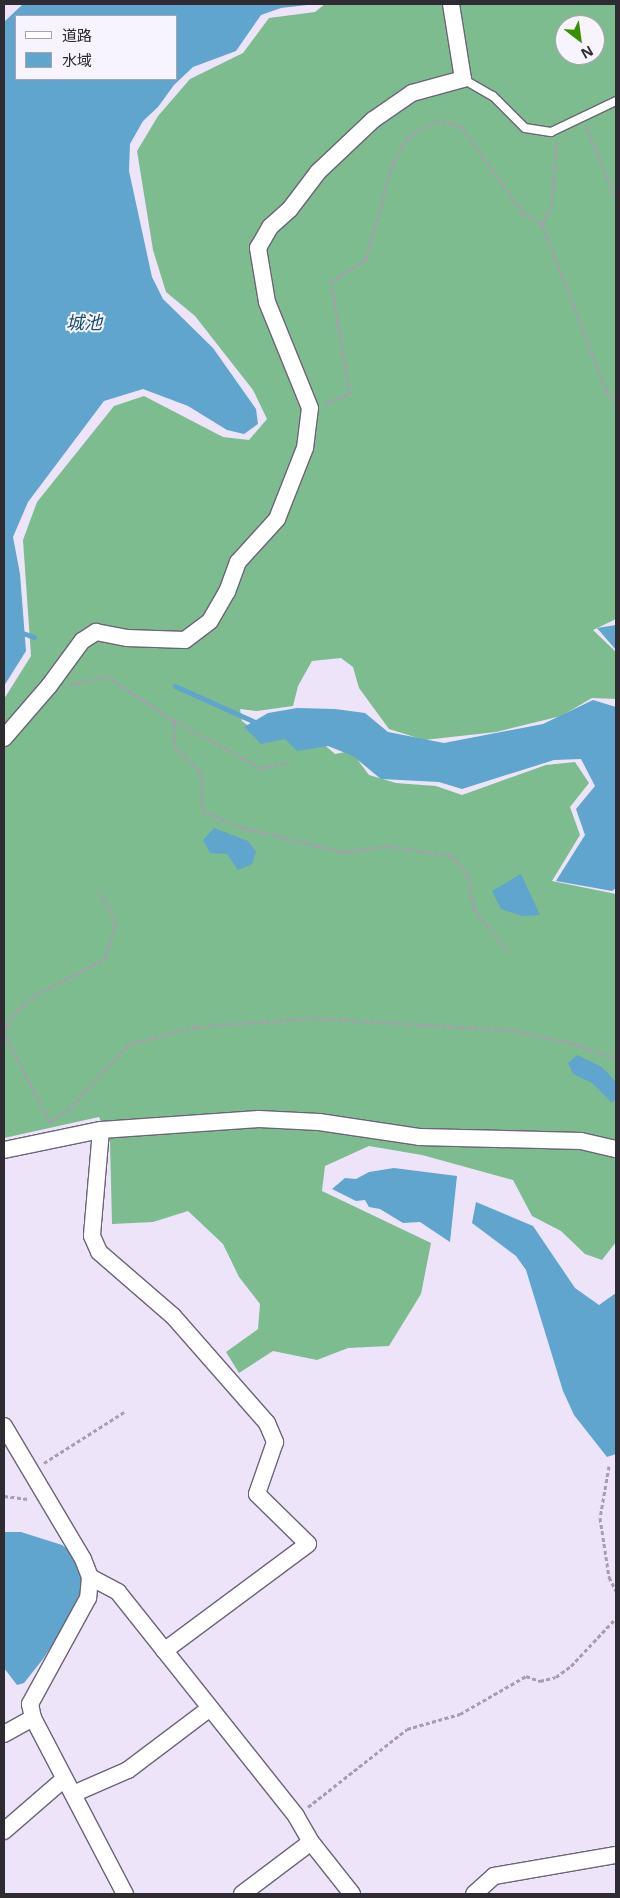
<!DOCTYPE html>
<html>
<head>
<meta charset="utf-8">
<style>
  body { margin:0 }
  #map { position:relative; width:620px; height:1898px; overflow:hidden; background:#ede4fa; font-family:"Noto Sans","Noto Sans JP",sans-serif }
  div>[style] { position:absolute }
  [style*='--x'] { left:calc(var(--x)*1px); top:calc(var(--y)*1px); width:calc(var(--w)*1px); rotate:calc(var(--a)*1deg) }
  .forest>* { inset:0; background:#7dbc8f }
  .water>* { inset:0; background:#5fa5cd }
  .stream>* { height:5px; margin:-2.5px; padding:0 2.5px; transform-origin:2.5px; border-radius:2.5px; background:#5fa5cd }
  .path>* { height:3px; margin-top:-1.5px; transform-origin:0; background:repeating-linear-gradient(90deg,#a59eaf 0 4px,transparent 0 6.5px) }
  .roads { filter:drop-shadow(1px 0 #6c6477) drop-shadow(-1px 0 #6c6477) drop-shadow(0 1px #6c6477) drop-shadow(0 -1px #6c6477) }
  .lane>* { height:8px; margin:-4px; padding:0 4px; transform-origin:4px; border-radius:4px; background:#fff }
  .street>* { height:16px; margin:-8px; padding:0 8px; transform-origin:8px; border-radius:8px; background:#fff }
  span { translate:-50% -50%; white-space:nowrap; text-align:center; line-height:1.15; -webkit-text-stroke:4px #f8f4fd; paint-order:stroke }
  .water-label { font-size:18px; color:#174e6a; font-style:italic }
  .frame { position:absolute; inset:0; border:5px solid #2e2b33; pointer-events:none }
  .legend { position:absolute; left:15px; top:15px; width:162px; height:65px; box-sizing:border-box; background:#f8f4fd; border:1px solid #a7a4ac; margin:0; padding:6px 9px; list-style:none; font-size:15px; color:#2e2b33 }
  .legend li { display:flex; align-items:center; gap:10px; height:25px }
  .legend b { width:25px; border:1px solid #a7a4ac }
  .north { position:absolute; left:555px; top:15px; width:50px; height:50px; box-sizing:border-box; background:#f8f4fd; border:1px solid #a7a4ac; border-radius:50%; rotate:150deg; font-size:14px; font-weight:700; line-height:20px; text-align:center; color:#2e2b33 }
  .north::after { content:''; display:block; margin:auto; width:18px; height:22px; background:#379000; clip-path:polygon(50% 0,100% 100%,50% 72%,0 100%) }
</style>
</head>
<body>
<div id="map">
  <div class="forest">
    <div style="clip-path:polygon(evenodd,325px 4px,616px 4px,616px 619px,593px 630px,616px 652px,616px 699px,592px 698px,561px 716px,496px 732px,424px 740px,389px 729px,359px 688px,353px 667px,341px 658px,312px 661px,298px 686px,293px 706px,257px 711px,240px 709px,242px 721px,258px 733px,319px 740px,335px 754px,351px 751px,369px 775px,396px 783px,436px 786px,462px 795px,546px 765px,575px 762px,589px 783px,570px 807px,580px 835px,552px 881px,616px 894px,616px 1242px,602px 1260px,585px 1254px,561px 1231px,532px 1216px,513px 1180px,422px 1155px,369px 1146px,325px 1166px,322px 1191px,431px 1243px,421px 1294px,389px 1346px,348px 1348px,317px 1360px,273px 1351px,239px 1373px,226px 1352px,258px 1329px,260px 1304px,239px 1277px,223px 1244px,188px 1211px,153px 1222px,112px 1224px,110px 1142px,99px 1117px,4px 1138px,4px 699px,31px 656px,23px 540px,37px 502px,114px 406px,144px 396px,223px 437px,249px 440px,267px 419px,253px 390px,195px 316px,166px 292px,153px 250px,137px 151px,158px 116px,190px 79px,243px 53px,269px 18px,315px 12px,325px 4px,565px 25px,595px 25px,595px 55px,565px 55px,565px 25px)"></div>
  </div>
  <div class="water">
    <div style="clip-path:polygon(evenodd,23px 4px,316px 4px,281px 8px,261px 15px,236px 51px,193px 67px,174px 85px,158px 107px,143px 121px,130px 144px,129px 171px,152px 277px,163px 299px,213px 348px,256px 409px,258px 424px,244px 434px,227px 430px,188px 406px,143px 389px,104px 401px,28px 502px,13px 537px,20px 574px,26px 651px,4px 686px,4px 22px,23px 4px,176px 16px,176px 79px,16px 79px,16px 16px,176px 16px)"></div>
    <div style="clip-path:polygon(616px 625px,616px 650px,597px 628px)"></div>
    <div style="clip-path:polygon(593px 700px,616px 707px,616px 888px,612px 891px,556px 881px,585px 835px,576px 809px,595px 786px,581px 759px,554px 760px,462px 789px,439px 782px,381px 779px,353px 756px,328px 746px,297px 751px,285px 739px,261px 744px,244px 727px,268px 713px,297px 708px,335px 709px,365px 713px,388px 732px,444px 743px,543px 724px)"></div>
    <div style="clip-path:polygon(214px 828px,248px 841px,256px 852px,252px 864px,238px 870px,227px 854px,210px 853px,203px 840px)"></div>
    <div style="clip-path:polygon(521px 874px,540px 915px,522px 916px,501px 909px,492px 891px)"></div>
    <div style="clip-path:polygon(577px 1055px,602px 1067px,616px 1082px,616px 1098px,612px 1103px,592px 1083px,573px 1074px,568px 1063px)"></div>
    <div style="clip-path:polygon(394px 1168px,457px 1176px,450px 1242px,420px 1222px,403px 1223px,380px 1209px,369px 1207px,365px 1200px,356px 1201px,332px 1189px,345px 1178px,356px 1179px,369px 1172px)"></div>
    <div style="clip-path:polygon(476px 1202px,533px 1226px,575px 1288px,599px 1305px,616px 1293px,616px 1454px,607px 1457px,574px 1415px,563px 1391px,526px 1270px,516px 1256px,472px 1223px)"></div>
    <div style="clip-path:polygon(4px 1532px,21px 1532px,62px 1545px,75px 1555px,84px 1572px,80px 1602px,43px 1659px,24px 1683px,17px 1685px,4px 1668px)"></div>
  </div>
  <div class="stream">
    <div style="--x:20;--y:632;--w:15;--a:20"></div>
    <div style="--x:175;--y:686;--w:92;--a:24.3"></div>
  </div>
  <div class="path">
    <div style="--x:586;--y:126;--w:79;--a:67.7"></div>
    <div style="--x:542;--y:224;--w:21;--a:-62"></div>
    <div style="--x:552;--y:205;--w:63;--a:-85.5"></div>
    <div style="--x:325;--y:403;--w:27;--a:-20"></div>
    <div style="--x:350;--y:394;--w:114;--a:-99.6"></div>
    <div style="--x:331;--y:282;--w:42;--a:-33.3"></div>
    <div style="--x:366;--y:259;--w:101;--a:-74.4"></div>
    <div style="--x:393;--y:162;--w:29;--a:-59"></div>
    <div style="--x:408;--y:137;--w:32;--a:-30"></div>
    <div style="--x:436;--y:121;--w:25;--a:11"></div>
    <div style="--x:461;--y:126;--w:107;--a:54.5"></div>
    <div style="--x:523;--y:213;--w:22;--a:30"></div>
    <div style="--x:542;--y:224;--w:178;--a:68.9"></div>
    <div style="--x:606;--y:390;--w:16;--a:52"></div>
    <div style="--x:70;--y:685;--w:38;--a:-14"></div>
    <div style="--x:107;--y:676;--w:72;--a:33.7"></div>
    <div style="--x:167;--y:716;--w:107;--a:29"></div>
    <div style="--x:261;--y:768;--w:29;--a:-12"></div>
    <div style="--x:174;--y:720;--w:26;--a:90"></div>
    <div style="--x:174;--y:746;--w:37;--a:44"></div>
    <div style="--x:201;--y:772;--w:39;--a:87"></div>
    <div style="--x:203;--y:811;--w:40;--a:23.4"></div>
    <div style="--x:240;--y:827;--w:107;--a:13.5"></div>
    <div style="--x:344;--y:852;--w:45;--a:-7.6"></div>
    <div style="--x:389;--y:846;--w:64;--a:9"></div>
    <div style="--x:452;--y:856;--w:25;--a:50"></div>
    <div style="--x:468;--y:875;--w:35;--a:80"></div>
    <div style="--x:474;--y:909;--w:54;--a:51"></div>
    <div style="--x:50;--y:1122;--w:22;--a:-34"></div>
    <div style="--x:68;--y:1110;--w:90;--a:-47.3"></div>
    <div style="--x:129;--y:1044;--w:68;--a:-14.4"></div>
    <div style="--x:195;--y:1027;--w:117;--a:-4.4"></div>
    <div style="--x:312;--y:1018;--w:198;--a:3.5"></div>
    <div style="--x:510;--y:1030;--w:61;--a:12.2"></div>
    <div style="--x:570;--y:1043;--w:48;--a:18.1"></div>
    <div style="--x:50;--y:1122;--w:100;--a:-117.3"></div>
    <div style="--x:4;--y:1033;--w:19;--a:-65"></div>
    <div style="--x:12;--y:1016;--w:31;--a:-42"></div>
    <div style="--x:35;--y:995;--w:79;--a:-27.2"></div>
    <div style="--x:105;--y:959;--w:39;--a:-73"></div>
    <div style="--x:116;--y:922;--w:35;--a:-117"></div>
    <div style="--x:44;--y:1463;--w:95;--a:-32.5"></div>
    <div style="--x:609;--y:1466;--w:53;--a:99.8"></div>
    <div style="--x:600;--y:1518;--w:60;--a:81.3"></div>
    <div style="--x:609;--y:1577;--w:16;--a:63"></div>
    <div style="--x:4;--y:1496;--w:26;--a:7"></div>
    <div style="--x:308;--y:1807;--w:126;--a:-38.2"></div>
    <div style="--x:407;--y:1729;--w:55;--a:-15.8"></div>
    <div style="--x:460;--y:1714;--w:76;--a:-29.9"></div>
    <div style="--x:526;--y:1676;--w:15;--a:20"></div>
    <div style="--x:540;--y:1681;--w:16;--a:-14"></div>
    <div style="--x:556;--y:1677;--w:19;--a:-36"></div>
    <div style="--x:571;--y:1666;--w:66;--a:-46.8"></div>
  </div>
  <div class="roads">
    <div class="lane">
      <div style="--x:463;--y:79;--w:34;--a:30"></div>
      <div style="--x:493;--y:96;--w:45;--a:45"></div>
      <div style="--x:525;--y:128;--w:26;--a:9"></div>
      <div style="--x:551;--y:132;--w:72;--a:-25.5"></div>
    </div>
    <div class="street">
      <div style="--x:4;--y:738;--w:69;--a:-49.1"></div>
      <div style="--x:49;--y:686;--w:56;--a:-53.7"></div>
      <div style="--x:82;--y:641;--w:17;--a:-33"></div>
      <div style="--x:96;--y:632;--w:32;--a:11"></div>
      <div style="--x:127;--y:638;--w:58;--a:2"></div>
      <div style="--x:185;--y:640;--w:31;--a:-37"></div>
      <div style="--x:210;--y:621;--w:34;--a:-60"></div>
      <div style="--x:227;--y:592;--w:32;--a:-70"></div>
      <div style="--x:238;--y:562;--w:58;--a:-47.8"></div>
      <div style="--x:277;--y:519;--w:76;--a:-68.5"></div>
      <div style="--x:305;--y:448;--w:40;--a:-82.9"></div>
      <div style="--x:310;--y:408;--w:114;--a:-112.1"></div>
      <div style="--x:267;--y:302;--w:55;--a:-99.5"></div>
      <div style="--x:258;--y:248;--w:24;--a:-60"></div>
      <div style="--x:270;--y:227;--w:27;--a:-42"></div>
      <div style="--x:290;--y:209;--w:46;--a:-52.9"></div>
      <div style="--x:318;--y:172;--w:76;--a:-43.4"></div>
      <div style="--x:373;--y:120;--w:47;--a:-34.7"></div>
      <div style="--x:412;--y:93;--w:53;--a:-15.4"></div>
      <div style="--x:463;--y:79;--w:76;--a:-99.1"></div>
      <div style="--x:101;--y:1130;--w:106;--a:94.9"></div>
      <div style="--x:92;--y:1236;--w:17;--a:66"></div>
      <div style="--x:99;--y:1252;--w:98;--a:40.9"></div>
      <div style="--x:173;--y:1316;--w:142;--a:48.7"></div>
      <div style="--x:267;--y:1423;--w:21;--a:67"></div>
      <div style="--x:275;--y:1442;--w:55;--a:109.1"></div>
      <div style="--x:257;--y:1494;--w:71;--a:44.4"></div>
      <div style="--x:308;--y:1544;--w:179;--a:143.4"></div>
      <div style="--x:4;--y:1150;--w:99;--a:-11.7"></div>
      <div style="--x:101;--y:1130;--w:158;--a:-4"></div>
      <div style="--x:259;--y:1119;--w:60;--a:2.9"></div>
      <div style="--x:319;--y:1122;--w:101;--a:8.5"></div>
      <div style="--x:419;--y:1137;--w:162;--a:1.4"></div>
      <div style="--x:581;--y:1141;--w:36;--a:13"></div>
      <div style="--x:4;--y:1426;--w:155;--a:59.3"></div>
      <div style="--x:83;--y:1559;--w:19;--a:69"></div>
      <div style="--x:90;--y:1577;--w:21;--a:95"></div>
      <div style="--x:88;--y:1598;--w:121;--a:118.7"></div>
      <div style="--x:30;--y:1704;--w:14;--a:78"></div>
      <div style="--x:33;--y:1718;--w:199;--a:62.4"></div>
      <div style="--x:90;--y:1577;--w:32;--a:28"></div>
      <div style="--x:118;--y:1592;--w:286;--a:51.5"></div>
      <div style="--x:296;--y:1816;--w:30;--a:60"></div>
      <div style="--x:311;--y:1842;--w:66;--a:51.7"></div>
      <div style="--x:4;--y:1734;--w:33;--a:-29"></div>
      <div style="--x:73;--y:1794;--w:60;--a:-23.6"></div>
      <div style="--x:128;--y:1770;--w:101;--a:-37"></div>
      <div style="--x:4;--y:1831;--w:79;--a:-40.9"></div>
      <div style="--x:242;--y:1894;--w:86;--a:-37"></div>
      <div style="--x:474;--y:1894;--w:27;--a:-42"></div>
      <div style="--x:494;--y:1876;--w:124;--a:-9.8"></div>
    </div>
  </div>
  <div class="water-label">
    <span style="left:84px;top:322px">城池</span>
  </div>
  <div class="frame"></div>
  <ul class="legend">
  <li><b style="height:6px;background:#fff"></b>道路</li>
  <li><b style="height:14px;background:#5fa5cd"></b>水域</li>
  </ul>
  <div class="north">N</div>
</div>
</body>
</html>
